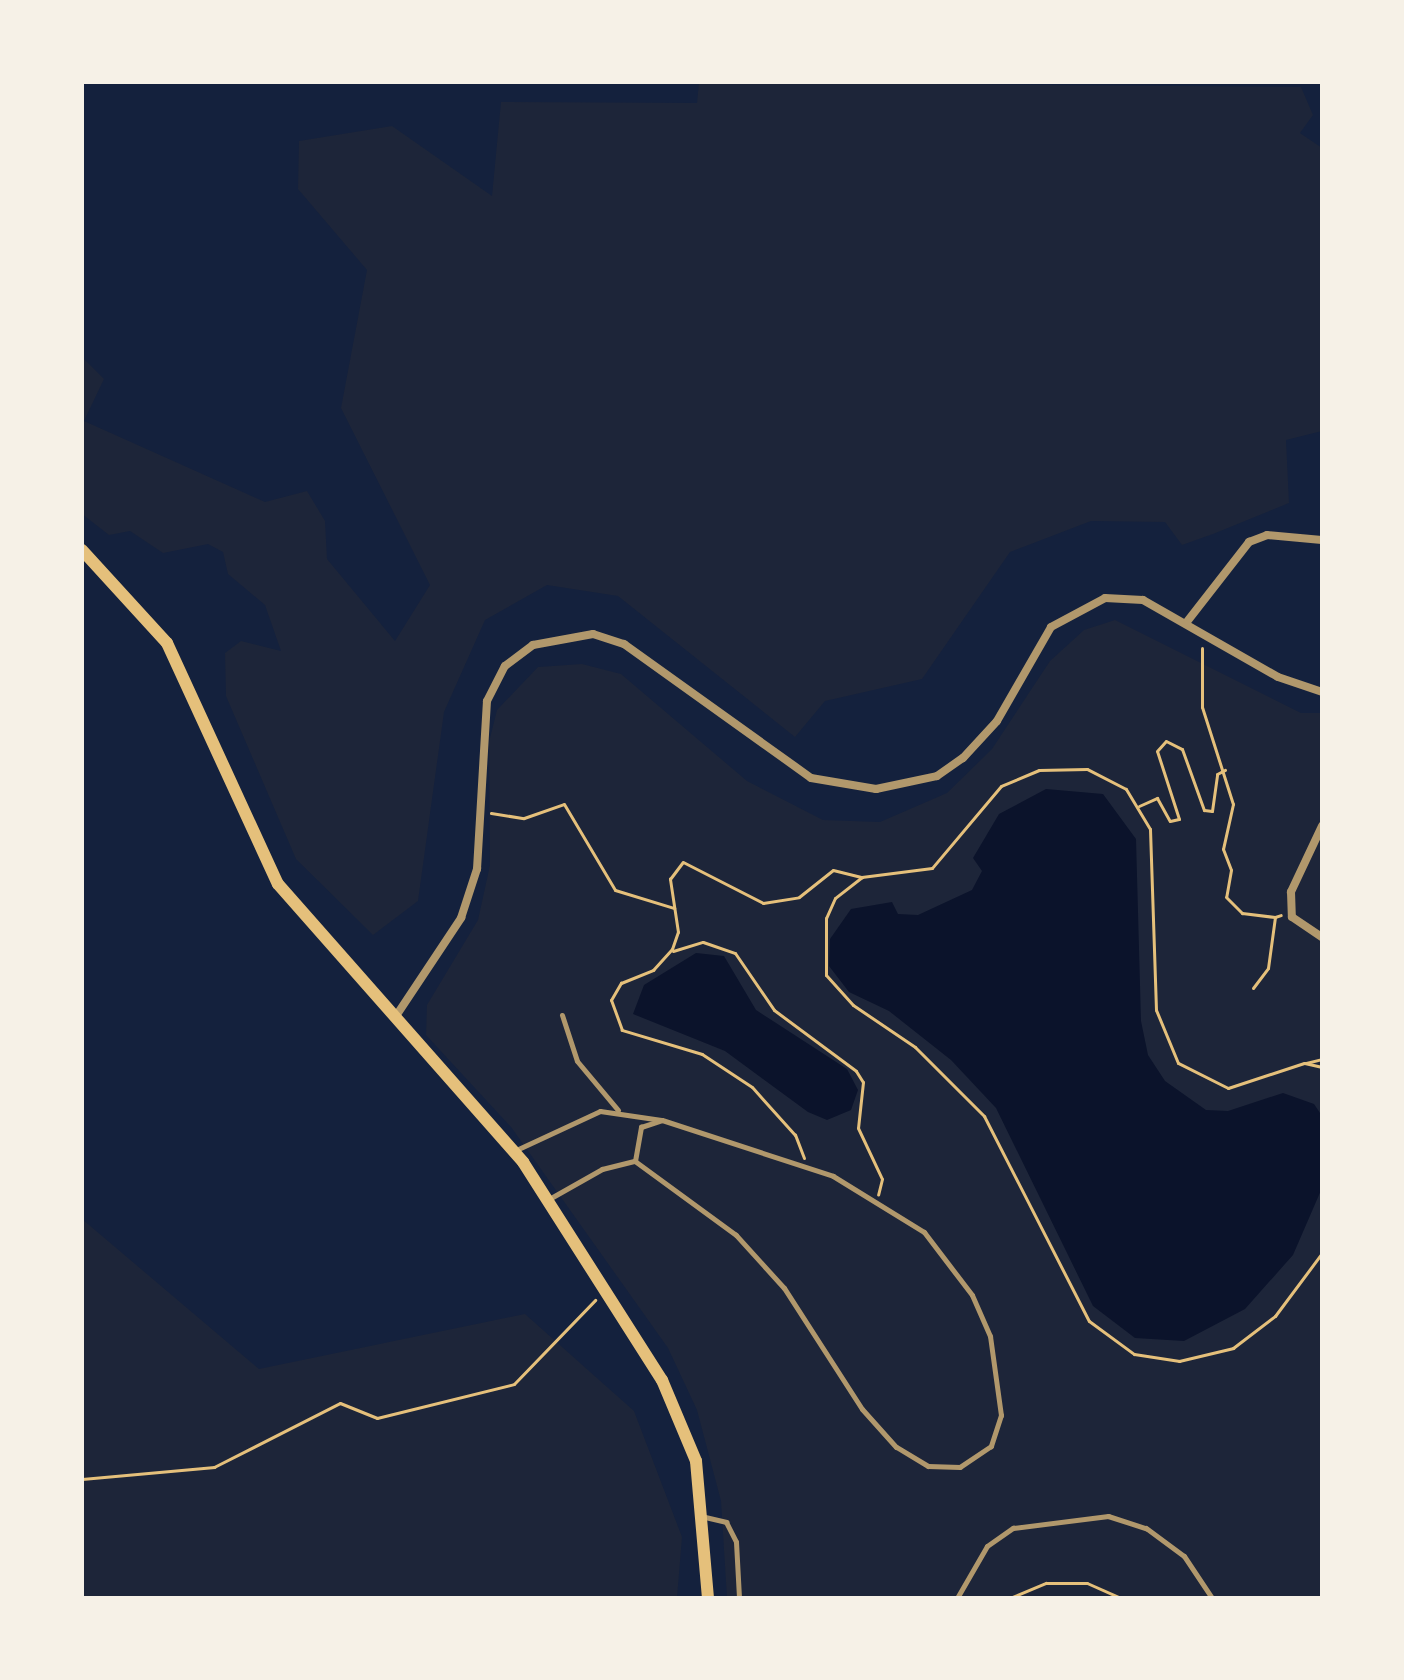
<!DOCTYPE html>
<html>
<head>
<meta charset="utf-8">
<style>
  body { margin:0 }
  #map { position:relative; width:1404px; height:1680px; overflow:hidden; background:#14213d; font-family:"PT Sans Narrow",sans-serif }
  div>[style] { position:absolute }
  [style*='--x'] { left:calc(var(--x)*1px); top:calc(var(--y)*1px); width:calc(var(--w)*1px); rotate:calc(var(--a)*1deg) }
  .green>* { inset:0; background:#1d2539 }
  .water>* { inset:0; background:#0b132b }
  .path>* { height:3px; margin:-1.5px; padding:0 1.5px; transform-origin:1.5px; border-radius:1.5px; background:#e5c07b }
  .service>* { height:5px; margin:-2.5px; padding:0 2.5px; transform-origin:2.5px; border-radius:2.5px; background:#b1986c }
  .minor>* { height:8px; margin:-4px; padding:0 4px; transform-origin:4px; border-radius:4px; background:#b1986c }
  .secondary>* { height:12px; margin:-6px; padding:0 6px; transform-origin:6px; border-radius:6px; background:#e5c07b }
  span { translate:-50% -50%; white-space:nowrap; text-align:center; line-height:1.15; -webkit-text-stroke:8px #f6f1e7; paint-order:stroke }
  .frame { position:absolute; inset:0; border:84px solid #f6f1e7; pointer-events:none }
</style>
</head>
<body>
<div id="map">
  <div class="green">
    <div style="clip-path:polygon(699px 82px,1301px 87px,1313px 115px,1300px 133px,1322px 148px,1322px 431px,1286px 440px,1289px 503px,1213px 534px,1182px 545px,1165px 522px,1091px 521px,1010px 552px,922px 679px,825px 701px,795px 737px,618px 596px,547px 585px,485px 620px,444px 712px,418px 901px,373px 935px,296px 859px,226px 696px,225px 653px,241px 641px,281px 651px,265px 605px,228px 574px,223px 552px,208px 544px,163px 553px,130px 531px,109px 535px,82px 514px,82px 357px,104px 379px,84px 421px,265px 502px,307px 491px,325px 521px,327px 559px,395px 641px,430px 585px,341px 408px,367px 270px,298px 189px,299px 141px,392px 126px,492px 196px,501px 102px,697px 103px)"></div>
    <div style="clip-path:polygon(1115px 620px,1301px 713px,1322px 713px,1322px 1598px,727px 1598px,721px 1501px,697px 1410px,668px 1348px,511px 1127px,426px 1035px,427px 1005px,478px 920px,490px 865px,489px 742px,497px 710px,538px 667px,582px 664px,621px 674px,747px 781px,823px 820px,880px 822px,947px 793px,992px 749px,1050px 661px,1084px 630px)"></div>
    <div style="clip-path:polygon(82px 1219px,259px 1369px,525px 1314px,634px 1411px,682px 1537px,677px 1598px,82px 1598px)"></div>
  </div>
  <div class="water">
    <div style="clip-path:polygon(1046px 789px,1103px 794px,1136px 839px,1141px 1021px,1148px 1055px,1165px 1081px,1206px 1110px,1228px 1111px,1283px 1093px,1314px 1104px,1322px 1116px,1322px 1188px,1293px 1255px,1245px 1309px,1184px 1341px,1135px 1338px,1093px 1306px,996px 1108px,951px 1060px,889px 1011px,849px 992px,829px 966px,830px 939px,851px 909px,892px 902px,898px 914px,918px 915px,972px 890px,982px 871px,973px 858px,999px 814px)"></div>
    <div style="clip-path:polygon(696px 953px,724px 956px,756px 1010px,847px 1069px,858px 1090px,851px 1110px,827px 1120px,808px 1112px,725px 1051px,633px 1014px,644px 985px)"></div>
  </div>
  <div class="path">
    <div style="--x:1202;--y:648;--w:59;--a:90"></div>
    <div style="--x:1202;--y:707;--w:102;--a:72.3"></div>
    <div style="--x:1233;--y:804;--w:46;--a:102.5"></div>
    <div style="--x:1223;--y:849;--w:22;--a:69"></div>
    <div style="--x:1231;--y:870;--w:27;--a:100"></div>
    <div style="--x:1226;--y:897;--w:23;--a:45"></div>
    <div style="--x:1242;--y:913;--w:33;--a:7"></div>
    <div style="--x:1139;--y:806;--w:20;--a:-24"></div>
    <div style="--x:1157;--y:798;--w:26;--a:61"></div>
    <div style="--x:1170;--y:821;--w:9;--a:-13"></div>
    <div style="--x:1179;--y:819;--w:71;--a:-107.9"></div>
    <div style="--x:1157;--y:751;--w:13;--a:-48"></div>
    <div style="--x:1166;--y:741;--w:18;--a:27"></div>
    <div style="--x:1182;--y:749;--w:65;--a:70.2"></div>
    <div style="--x:1204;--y:810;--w:8;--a:7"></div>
    <div style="--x:1212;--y:811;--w:37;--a:-82"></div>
    <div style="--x:1217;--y:774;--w:9;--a:-27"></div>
    <div style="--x:491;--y:813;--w:33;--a:9"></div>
    <div style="--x:524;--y:818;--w:42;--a:-19.3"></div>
    <div style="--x:564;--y:804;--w:100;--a:59.3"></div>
    <div style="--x:615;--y:890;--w:62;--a:17"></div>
    <div style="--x:673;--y:951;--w:31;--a:-17"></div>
    <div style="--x:703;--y:942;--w:34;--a:19"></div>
    <div style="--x:735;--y:953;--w:69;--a:55.6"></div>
    <div style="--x:774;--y:1010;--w:102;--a:36.6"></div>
    <div style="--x:856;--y:1071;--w:13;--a:58"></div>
    <div style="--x:863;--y:1082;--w:46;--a:96.2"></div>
    <div style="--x:858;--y:1128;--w:56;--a:64.8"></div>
    <div style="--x:882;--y:1179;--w:16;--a:104"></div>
    <div style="--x:1253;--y:988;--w:25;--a:-53"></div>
    <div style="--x:1268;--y:968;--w:51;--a:-82.2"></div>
    <div style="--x:1275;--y:917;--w:6;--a:-18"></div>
    <div style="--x:1306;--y:1063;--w:16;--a:-14"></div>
    <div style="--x:1322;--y:1067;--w:18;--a:-167"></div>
    <div style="--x:1304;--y:1063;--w:80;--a:161.8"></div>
    <div style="--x:1228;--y:1088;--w:56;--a:-153.4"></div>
    <div style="--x:1178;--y:1063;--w:57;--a:-112.5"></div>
    <div style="--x:1156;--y:1010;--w:181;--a:-91.9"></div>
    <div style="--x:1150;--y:829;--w:47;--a:-121"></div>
    <div style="--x:1126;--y:789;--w:44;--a:-152.9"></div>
    <div style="--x:1087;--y:769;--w:48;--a:178.8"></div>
    <div style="--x:1039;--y:770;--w:41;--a:157.2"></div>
    <div style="--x:1001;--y:786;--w:107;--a:130.1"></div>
    <div style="--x:932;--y:868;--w:71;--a:172.7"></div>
    <div style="--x:862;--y:877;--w:34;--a:142"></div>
    <div style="--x:835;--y:898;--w:22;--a:114"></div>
    <div style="--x:826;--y:918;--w:57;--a:90"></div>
    <div style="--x:826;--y:975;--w:40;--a:48"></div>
    <div style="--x:853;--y:1005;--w:75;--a:34.1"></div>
    <div style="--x:915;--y:1047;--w:98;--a:45"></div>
    <div style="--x:984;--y:1116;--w:230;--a:62.9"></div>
    <div style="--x:1089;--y:1321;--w:56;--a:36.3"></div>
    <div style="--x:1134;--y:1354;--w:46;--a:8.8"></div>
    <div style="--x:1179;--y:1361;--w:56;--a:-13.5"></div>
    <div style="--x:1233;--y:1348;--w:53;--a:-37.3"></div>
    <div style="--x:1275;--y:1316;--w:79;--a:-53.3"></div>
    <div style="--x:804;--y:1158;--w:25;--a:-111"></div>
    <div style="--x:795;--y:1135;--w:64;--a:-131.9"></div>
    <div style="--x:752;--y:1087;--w:60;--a:-146.6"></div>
    <div style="--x:702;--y:1054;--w:84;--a:-163.3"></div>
    <div style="--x:622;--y:1030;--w:32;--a:-110"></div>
    <div style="--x:611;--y:1000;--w:20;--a:-60"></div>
    <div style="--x:621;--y:983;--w:35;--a:-22"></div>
    <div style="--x:653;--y:970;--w:28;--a:-48"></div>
    <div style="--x:672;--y:949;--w:18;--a:-71"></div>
    <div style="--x:678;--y:932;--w:54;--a:-98.6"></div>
    <div style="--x:670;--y:879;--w:21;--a:-53"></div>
    <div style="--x:683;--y:862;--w:90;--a:27.1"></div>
    <div style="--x:763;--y:903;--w:36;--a:-9"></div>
    <div style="--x:799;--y:897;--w:43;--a:-38.5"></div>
    <div style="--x:833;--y:870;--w:30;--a:14"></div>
    <div style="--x:82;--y:1479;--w:133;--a:-5.2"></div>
    <div style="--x:214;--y:1467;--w:141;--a:-26.9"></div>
    <div style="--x:340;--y:1403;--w:40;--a:22"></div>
    <div style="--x:377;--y:1418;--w:141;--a:-13.9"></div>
    <div style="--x:514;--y:1384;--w:117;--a:-46"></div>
    <div style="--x:1010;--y:1598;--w:39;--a:-23"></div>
    <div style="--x:1046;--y:1583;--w:41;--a:0"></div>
    <div style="--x:1087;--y:1583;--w:36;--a:24"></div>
  </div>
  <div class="service">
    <div style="--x:562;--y:1015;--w:48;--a:71.9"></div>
    <div style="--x:577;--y:1061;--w:64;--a:50.1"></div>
    <div style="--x:662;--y:1120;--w:180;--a:18.1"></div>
    <div style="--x:833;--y:1176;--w:107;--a:31.6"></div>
    <div style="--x:924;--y:1232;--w:79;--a:52.7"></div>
    <div style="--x:972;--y:1295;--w:45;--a:66.3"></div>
    <div style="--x:990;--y:1336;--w:80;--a:82.1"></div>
    <div style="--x:1001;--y:1415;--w:33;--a:108"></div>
    <div style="--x:991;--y:1446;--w:37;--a:146"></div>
    <div style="--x:960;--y:1467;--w:32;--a:-178"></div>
    <div style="--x:928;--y:1466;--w:37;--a:-149"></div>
    <div style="--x:896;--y:1447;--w:51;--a:-131.8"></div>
    <div style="--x:862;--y:1409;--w:144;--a:-122.8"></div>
    <div style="--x:784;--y:1288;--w:72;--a:-132.2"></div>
    <div style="--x:736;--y:1235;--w:125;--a:-143.8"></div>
    <div style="--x:635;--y:1161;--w:35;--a:-80"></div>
    <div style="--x:641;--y:1127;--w:22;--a:-18"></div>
    <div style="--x:514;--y:1151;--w:95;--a:-24.9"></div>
    <div style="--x:600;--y:1111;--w:62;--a:8.4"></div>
    <div style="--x:549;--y:1199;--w:61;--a:-29.5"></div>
    <div style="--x:602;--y:1169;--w:34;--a:-14"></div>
    <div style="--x:705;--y:1517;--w:22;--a:13"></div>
    <div style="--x:726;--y:1522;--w:22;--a:63"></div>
    <div style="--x:736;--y:1542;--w:56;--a:86.9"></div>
    <div style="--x:957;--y:1598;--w:60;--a:-60"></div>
    <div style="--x:987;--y:1546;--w:32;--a:-35"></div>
    <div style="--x:1013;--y:1528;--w:96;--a:-7.2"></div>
    <div style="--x:1108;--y:1516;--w:40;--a:18"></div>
    <div style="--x:1146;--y:1528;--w:47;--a:36.4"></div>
    <div style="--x:1184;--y:1556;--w:50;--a:56.3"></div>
  </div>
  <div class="minor">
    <div style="--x:1186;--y:623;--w:103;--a:-52.1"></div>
    <div style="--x:1249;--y:542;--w:19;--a:-21"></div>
    <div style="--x:1267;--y:535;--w:55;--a:5.2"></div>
    <div style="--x:1322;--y:826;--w:73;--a:115.2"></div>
    <div style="--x:1291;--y:892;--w:25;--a:88"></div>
    <div style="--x:1292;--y:917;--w:36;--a:34"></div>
    <div style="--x:396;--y:1016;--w:118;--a:-56.4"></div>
    <div style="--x:461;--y:918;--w:52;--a:-71.9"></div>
    <div style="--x:477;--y:869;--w:168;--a:-86.6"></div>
    <div style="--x:487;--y:701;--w:39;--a:-63"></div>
    <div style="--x:505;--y:666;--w:35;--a:-37"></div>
    <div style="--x:533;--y:645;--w:61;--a:-10.4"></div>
    <div style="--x:593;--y:634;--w:33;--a:18"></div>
    <div style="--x:624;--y:644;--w:230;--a:35.6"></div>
    <div style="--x:811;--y:778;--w:66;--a:9.6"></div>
    <div style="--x:876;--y:789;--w:62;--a:-12"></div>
    <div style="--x:937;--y:776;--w:32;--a:-35"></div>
    <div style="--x:963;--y:758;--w:50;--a:-47.4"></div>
    <div style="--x:997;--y:721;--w:108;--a:-60.1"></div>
    <div style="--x:1051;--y:627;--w:61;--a:-28.2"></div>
    <div style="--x:1105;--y:598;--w:38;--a:3"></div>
    <div style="--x:1143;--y:600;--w:155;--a:29.7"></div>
    <div style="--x:1278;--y:677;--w:46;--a:18.8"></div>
  </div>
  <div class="secondary">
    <div style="--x:82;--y:550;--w:126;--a:47.6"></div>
    <div style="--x:167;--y:643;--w:265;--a:65.3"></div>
    <div style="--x:278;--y:884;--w:371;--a:48.6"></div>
    <div style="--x:523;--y:1162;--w:259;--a:57.5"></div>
    <div style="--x:662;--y:1380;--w:88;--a:67.2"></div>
    <div style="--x:696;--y:1461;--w:138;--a:85"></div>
  </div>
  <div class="frame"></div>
</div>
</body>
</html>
